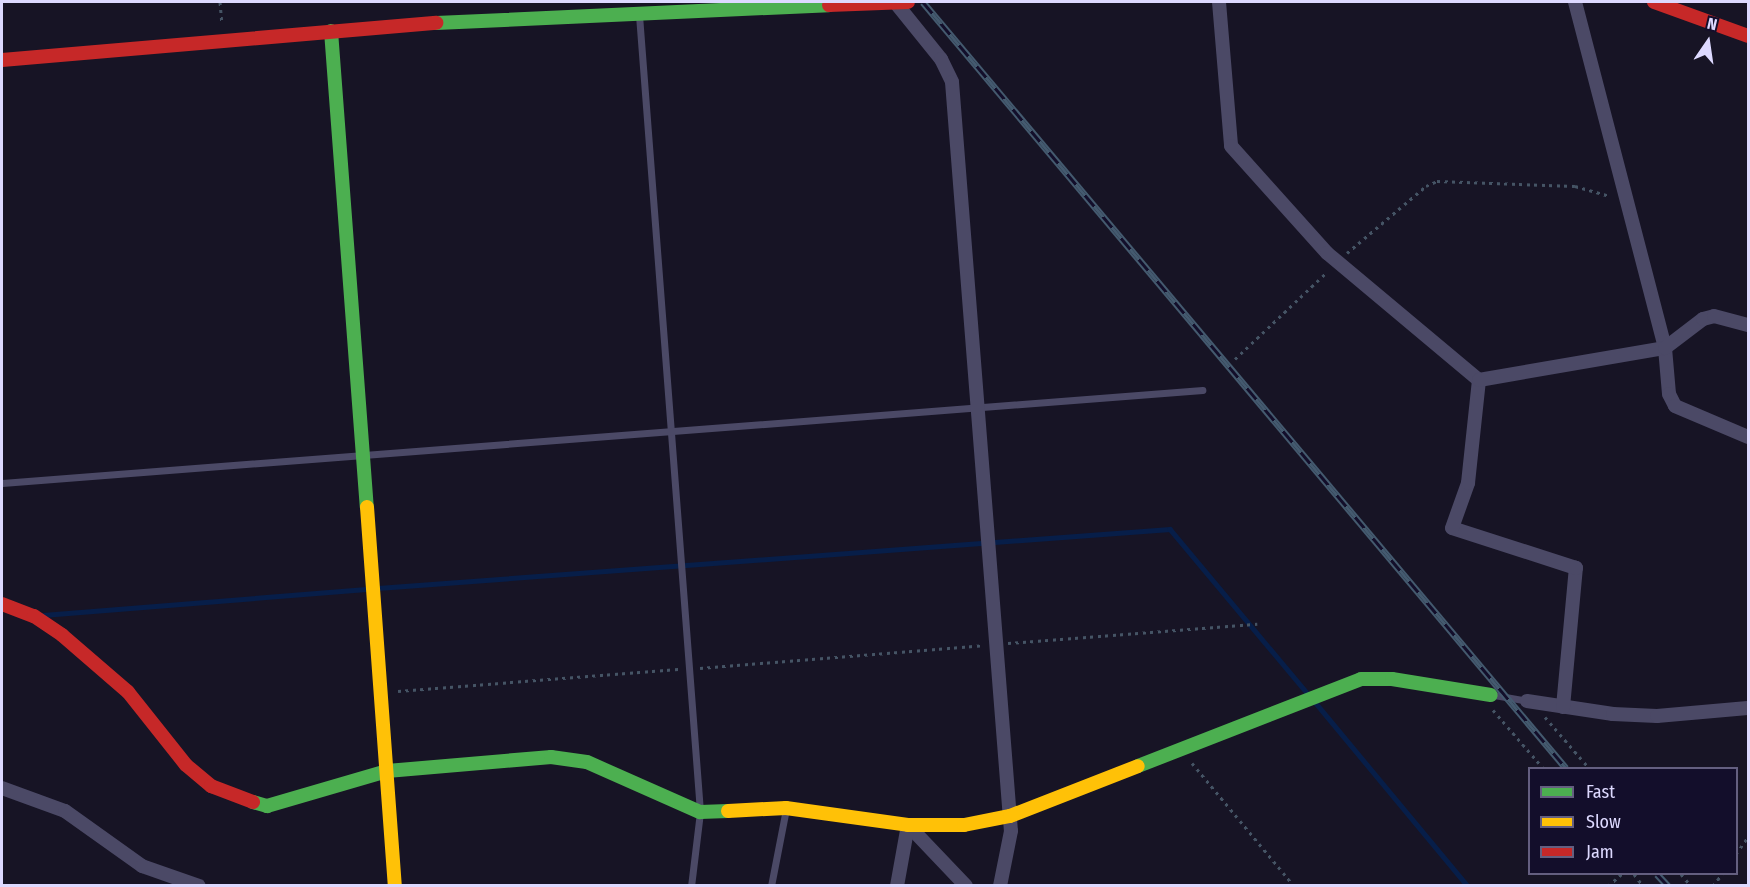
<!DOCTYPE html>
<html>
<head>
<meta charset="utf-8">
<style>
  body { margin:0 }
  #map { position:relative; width:1750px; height:887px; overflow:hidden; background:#171425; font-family:"Fira Sans Condensed",sans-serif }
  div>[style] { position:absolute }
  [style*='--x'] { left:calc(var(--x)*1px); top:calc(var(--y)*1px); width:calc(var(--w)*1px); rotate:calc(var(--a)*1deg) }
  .stream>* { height:4.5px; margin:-2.25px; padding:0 2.25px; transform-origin:2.25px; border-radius:2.25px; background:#071e49 }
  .path>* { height:3px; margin-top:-1.5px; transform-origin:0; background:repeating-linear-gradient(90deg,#455465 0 3px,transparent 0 7.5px) }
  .lane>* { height:7px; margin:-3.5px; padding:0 3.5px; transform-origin:3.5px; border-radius:3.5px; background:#4b4966 }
  .street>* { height:14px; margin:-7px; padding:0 7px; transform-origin:7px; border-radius:7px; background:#4b4966 }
  .fast>* { height:14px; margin:-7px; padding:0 7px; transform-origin:7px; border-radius:7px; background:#4caf50 }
  .slow>* { height:14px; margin:-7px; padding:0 7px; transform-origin:7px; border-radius:7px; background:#ffc107 }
  .jam>* { height:14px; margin:-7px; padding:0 7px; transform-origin:7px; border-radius:7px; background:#c62828 }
  .rail>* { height:7px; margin-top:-3.5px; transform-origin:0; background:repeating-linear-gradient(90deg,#130e2b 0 14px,#445a6f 0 28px); box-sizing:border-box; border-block:2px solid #445a6f }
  span { translate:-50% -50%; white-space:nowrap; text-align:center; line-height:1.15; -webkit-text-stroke:6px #130e2b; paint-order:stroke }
  .frame { position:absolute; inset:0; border:3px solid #ddd9ff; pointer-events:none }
  .legend { position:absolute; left:1528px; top:767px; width:210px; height:108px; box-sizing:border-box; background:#130e2b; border:2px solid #645f80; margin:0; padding:8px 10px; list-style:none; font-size:18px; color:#ddd9ff }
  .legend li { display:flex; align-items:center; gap:12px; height:30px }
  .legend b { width:30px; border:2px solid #645f80 }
  .north { position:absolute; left:1678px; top:12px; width:60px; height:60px; -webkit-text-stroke:4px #130e2b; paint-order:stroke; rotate:13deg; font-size:16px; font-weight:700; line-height:24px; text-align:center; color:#ddd9ff }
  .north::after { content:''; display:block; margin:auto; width:21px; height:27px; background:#ddd9ff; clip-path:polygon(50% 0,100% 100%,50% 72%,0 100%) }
</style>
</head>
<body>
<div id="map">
  <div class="stream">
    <div style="--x:378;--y:588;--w:794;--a:-4.26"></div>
    <div style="--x:1170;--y:529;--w:214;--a:50.1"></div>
    <div style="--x:43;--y:615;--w:324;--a:-4.6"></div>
    <div style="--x:1315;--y:702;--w:239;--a:50.3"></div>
  </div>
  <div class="path">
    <div style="--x:220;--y:2;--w:21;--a:85"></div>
    <div style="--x:1347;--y:253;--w:104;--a:-40.3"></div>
    <div style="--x:1426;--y:186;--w:12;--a:-24"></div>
    <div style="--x:1437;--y:181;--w:138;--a:2.1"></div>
    <div style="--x:1575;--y:186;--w:37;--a:16"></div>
    <div style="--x:1235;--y:359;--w:127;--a:-43.4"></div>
    <div style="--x:1008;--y:643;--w:250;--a:-4.4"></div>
    <div style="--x:700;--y:668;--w:284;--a:-4.6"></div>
    <div style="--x:398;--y:691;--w:281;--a:-4.5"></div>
    <div style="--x:1493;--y:710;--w:77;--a:49.2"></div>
    <div style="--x:1545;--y:717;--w:67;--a:49.2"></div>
    <div style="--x:1192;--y:763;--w:160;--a:50.3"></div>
    <div style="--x:1736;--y:854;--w:21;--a:-55"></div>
    <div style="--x:1634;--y:874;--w:15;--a:53"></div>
    <div style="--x:1681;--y:874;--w:16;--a:50"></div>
    <div style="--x:1608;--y:886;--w:18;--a:-41"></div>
    <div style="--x:1713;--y:886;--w:15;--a:-53"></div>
  </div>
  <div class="lane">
    <div style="--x:639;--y:15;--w:799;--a:85.62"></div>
    <div style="--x:700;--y:812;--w:75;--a:96.9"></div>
    <div style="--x:2;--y:483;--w:1204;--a:-4.43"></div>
    <div style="--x:1494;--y:695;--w:34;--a:10"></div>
    <div style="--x:771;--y:886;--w:78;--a:-79"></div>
  </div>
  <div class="street">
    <div style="--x:895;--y:2;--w:73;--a:51.1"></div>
    <div style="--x:941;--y:59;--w:25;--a:64"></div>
    <div style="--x:952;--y:82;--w:751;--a:85.5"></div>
    <div style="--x:1011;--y:831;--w:56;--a:101.3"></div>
    <div style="--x:1219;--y:2;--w:144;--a:85.2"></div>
    <div style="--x:1231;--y:146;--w:144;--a:48.1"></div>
    <div style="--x:1327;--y:253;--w:198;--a:39.9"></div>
    <div style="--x:1575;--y:2;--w:358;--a:75.4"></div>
    <div style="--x:1665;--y:348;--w:46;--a:85"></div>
    <div style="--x:1669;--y:394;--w:13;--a:63"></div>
    <div style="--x:1675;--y:406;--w:79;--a:23"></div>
    <div style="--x:1527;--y:701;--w:87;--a:8.6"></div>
    <div style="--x:1613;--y:714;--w:44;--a:2.6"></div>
    <div style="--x:1657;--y:716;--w:91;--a:-5"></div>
    <div style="--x:1563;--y:707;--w:140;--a:-84.7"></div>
    <div style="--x:1576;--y:568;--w:130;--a:-162.1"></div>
    <div style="--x:1452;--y:528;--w:48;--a:-70.4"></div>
    <div style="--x:1468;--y:483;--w:104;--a:-83.9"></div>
    <div style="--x:1479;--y:380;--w:189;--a:-9.8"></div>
    <div style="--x:1665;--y:348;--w:48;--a:-37.3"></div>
    <div style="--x:1703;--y:319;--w:11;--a:-15"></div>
    <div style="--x:1714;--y:316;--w:35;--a:15"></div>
    <div style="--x:2;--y:788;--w:67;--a:20.1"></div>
    <div style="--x:65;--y:811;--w:95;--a:35.5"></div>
    <div style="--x:142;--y:866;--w:60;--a:19.3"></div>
    <div style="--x:908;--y:825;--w:84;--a:46.4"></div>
    <div style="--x:897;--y:886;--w:62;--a:-79.8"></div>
  </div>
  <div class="fast">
    <div style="--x:436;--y:23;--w:393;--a:-2.6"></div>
    <div style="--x:331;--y:31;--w:477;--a:85.7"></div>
    <div style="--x:1138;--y:766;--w:239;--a:-21.3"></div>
    <div style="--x:1361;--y:679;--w:31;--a:0"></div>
    <div style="--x:1392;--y:679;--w:100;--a:9.2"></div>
    <div style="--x:253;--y:802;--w:15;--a:16"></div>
    <div style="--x:267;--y:806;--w:125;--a:-16.3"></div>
    <div style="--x:387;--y:771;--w:165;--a:-4.9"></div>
    <div style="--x:551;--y:757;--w:36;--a:8"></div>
    <div style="--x:587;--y:762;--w:124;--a:23.9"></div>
    <div style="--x:700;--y:812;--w:28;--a:-2"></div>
  </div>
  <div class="slow">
    <div style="--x:367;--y:507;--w:380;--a:85.8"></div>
    <div style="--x:728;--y:811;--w:58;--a:-3"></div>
    <div style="--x:786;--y:808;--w:123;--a:7.9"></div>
    <div style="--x:908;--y:825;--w:56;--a:0"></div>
    <div style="--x:964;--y:825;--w:47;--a:-11.1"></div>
    <div style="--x:1010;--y:816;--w:137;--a:-21.3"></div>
  </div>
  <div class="jam">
    <div style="--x:1654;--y:2;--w:100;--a:19.9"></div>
    <div style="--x:829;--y:5;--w:79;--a:-2.2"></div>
    <div style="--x:2;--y:60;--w:436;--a:-4.9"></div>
    <div style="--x:2;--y:604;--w:34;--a:21"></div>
    <div style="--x:34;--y:616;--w:34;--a:34"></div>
    <div style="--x:62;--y:635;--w:87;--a:40.8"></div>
    <div style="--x:128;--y:692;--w:93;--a:51.5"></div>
    <div style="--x:186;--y:765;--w:33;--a:40"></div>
    <div style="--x:211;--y:786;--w:45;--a:20.9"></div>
  </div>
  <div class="rail">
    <div style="--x:923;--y:2;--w:1000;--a:49.99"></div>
    <div style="--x:1657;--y:874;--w:16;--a:47"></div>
  </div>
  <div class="frame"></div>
  <ul class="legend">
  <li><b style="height:8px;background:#4caf50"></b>Fast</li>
  <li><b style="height:8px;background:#ffc107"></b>Slow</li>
  <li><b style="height:8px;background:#c62828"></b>Jam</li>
  </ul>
  <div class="north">N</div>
</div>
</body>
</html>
